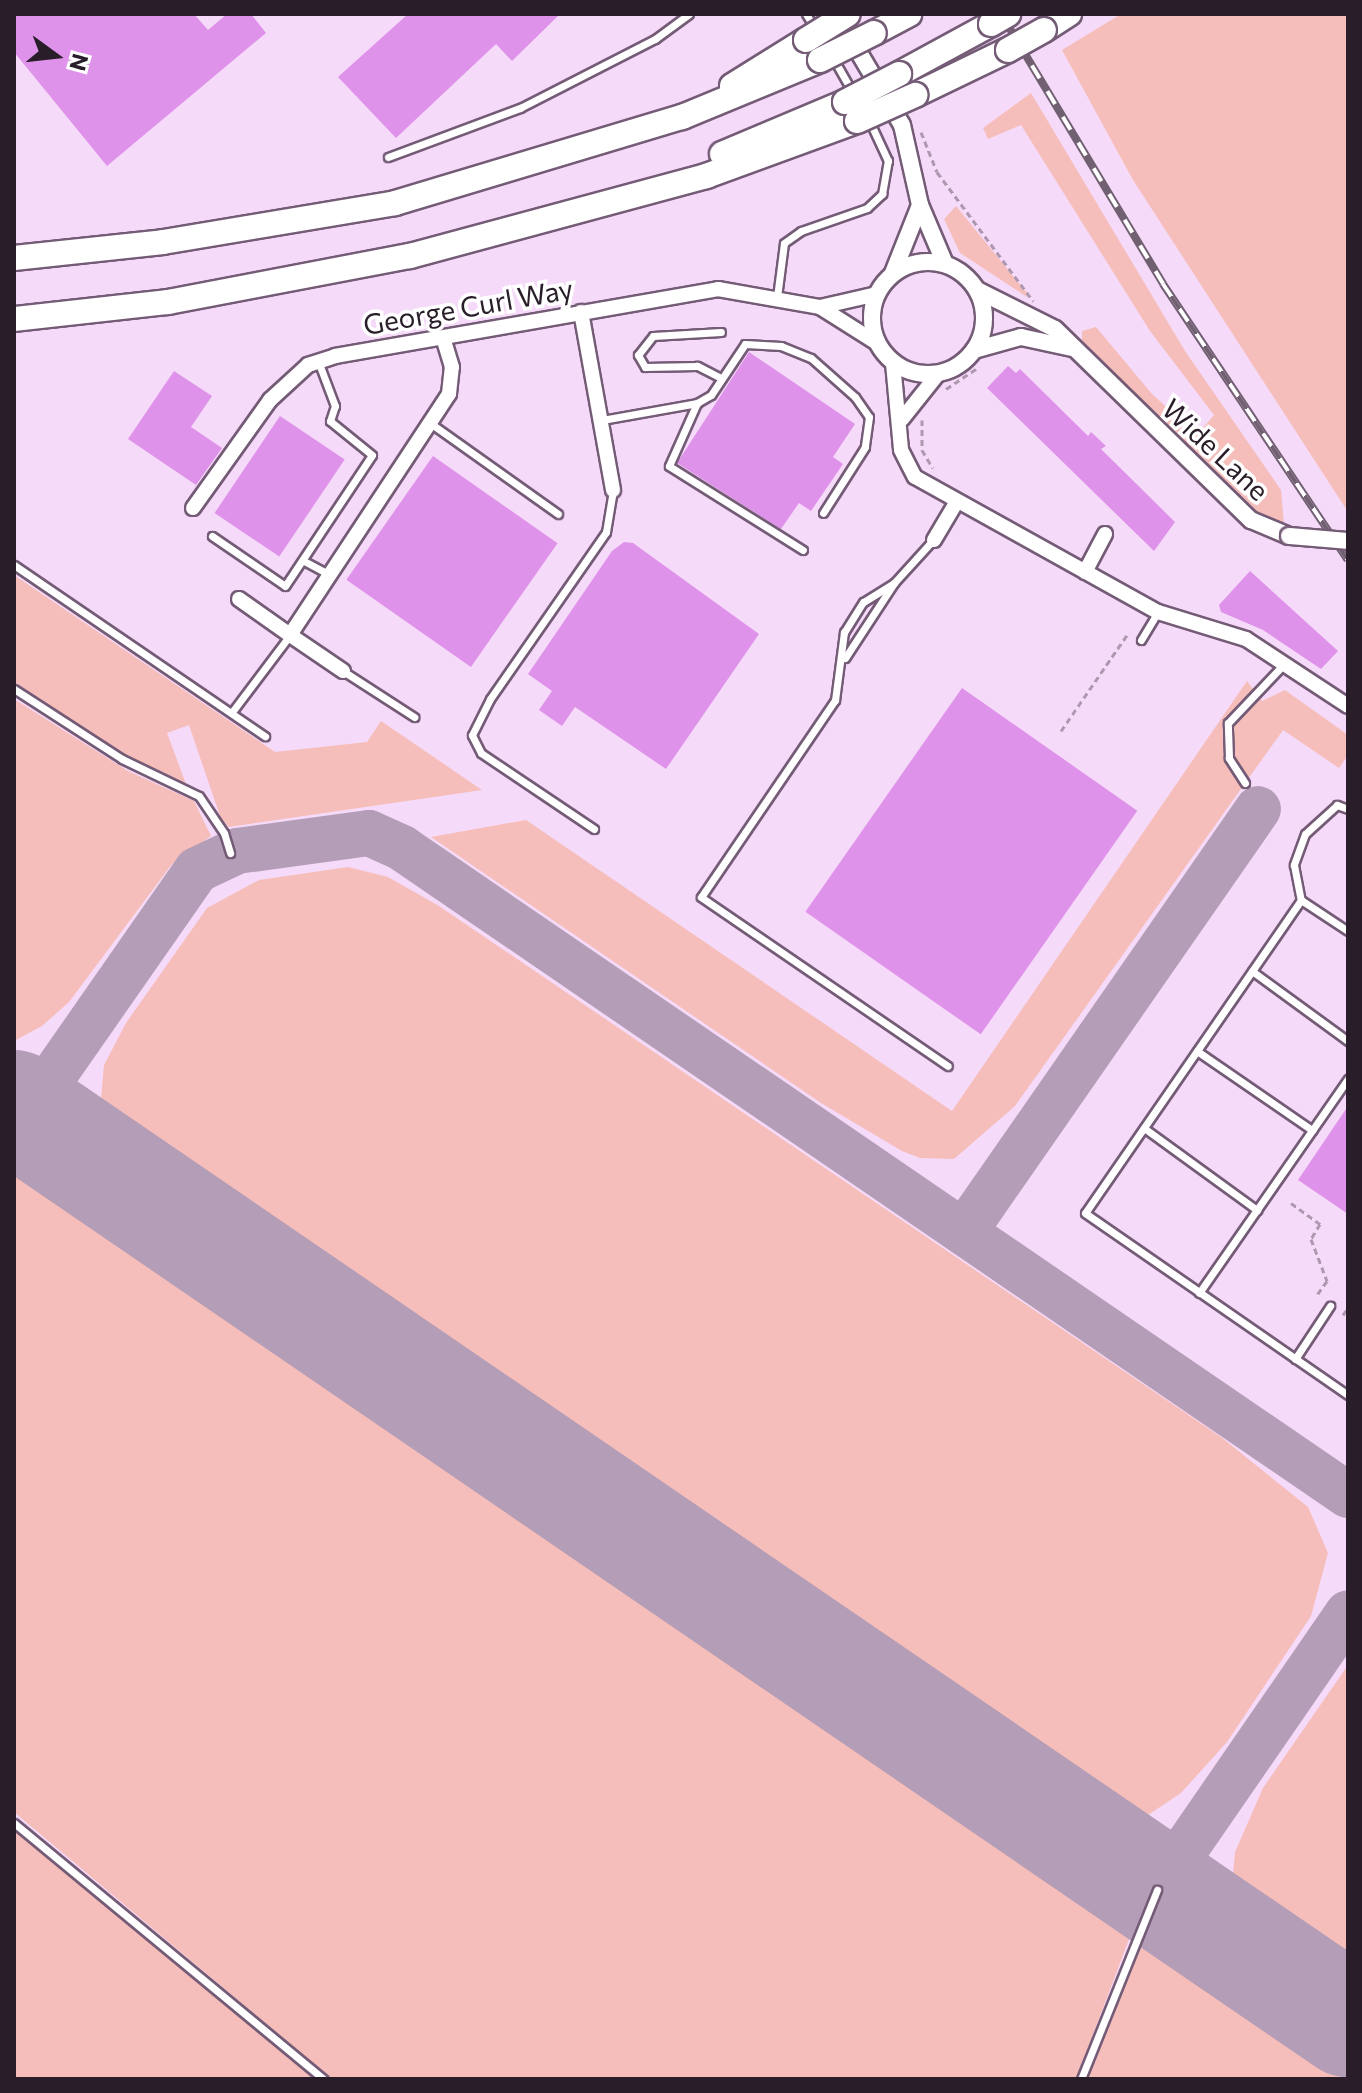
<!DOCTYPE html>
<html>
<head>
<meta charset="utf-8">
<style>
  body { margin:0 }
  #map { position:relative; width:1362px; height:2093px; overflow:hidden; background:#f6daf9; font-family:Commissioner,sans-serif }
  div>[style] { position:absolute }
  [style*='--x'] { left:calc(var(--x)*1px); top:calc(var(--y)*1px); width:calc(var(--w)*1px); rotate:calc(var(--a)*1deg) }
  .green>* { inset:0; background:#f6beba }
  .taxiway>* { height:46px; margin:-23px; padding:0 23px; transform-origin:23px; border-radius:23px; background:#b49db6 }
  .runway>* { height:114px; margin:-57px; padding:0 57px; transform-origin:57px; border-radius:57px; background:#b49db6 }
  .building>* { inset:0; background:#df92e9; transform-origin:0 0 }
  .path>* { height:3px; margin-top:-1.5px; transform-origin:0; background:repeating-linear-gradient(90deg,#ae98b0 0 6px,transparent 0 10px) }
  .roads { filter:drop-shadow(2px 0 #745b76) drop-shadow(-2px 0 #745b76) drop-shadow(0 2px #745b76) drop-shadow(0 -2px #745b76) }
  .service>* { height:7px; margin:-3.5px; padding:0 3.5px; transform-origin:3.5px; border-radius:3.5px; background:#fff }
  .minor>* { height:14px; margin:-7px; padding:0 7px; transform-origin:7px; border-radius:7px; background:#fff }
  .tertiary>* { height:16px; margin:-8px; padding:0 8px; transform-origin:8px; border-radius:8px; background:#fff }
  .tertiary>.ring { margin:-8px; padding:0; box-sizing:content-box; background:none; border:16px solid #fff; border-radius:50% }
  .motorway>* { height:24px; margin:-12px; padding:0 12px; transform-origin:12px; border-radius:12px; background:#fff }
  .rail>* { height:8px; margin-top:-4px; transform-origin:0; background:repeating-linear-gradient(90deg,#fff 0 15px,#716072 0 30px); box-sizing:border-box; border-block:2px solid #716072 }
  .bridges { filter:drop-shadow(2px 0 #745b76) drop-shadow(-2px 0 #745b76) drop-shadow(0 2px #745b76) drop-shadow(0 -2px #745b76) }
  .tertiary-bridge>* { height:16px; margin:-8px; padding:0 8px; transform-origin:8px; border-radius:8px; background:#fff }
  .motorway-bridge>* { height:24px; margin:-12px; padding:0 12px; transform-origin:12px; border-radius:12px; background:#fff }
  span { translate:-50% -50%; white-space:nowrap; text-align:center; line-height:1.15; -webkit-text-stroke:7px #fff; paint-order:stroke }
  .street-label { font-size:28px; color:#281d29 }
  .frame { position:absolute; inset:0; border:16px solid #281d29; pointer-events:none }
  .north { position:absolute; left:16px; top:16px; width:80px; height:80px; -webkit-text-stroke:6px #fff; paint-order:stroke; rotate:105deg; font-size:22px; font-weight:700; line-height:32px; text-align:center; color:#281d29 }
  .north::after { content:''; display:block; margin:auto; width:28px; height:36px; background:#281d29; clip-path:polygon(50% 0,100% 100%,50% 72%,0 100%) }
</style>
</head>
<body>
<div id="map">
  <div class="green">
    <div style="clip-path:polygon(1121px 14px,1348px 14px,1348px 512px,1133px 180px,1062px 50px)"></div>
    <div style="clip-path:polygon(1031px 93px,1185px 351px,1281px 490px,1284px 524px,1262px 517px,1196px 460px,1082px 342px,1082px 331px,1096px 327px,1152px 394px,1197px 435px,1214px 415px,1150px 331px,1021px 125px,988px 139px,983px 128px)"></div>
    <div style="clip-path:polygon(956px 206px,1027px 293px,1027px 297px,960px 253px,944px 219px)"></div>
    <div style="clip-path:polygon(14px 575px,275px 752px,367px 742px,381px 721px,482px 790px,229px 827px,221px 819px,189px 725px,167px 733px,186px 784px,108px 746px,14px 685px)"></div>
    <div style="clip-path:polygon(1247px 681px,1262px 701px,1285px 690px,1348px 735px,1348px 755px,1339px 768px,1283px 730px,1015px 1106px,954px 1159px,920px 1158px,902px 1151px,821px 1103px,431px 837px,526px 820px,952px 1111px)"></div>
    <div style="clip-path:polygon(14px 699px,128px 771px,194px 801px,211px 836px,172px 864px,69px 1002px,42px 1026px,14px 1041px)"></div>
    <div style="clip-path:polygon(348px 867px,388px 877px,439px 906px,1221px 1437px,1308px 1507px,1328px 1553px,1311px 1616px,1227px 1742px,1181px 1793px,1139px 1821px,100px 1110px,104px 1065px,126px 1023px,207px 908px,259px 880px)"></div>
    <div style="clip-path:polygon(14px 1163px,1133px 1929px,1076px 2079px,332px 2079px,14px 1812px)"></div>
    <div style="clip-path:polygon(1348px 1665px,1348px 1965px,1232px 1886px,1235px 1852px,1263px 1788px)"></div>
    <div style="clip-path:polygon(14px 1830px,305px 2071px,314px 2079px,14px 2079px)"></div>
    <div style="clip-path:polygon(1148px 1939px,1348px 2075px,1348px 2079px,1086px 2079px,1137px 1953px)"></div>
  </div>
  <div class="taxiway">
    <div style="--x:26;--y:1115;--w:299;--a:-55.1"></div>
    <div style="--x:197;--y:870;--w:44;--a:-25.4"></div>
    <div style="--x:237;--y:851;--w:133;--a:-7.8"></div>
    <div style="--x:369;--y:833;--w:36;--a:24"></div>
    <div style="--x:402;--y:848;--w:1146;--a:34.37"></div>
    <div style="--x:964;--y:1232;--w:515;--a:-55.2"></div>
    <div style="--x:1157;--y:1890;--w:336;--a:-55.4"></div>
  </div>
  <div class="runway">
    <div style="--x:14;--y:1107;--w:1617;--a:34.39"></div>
  </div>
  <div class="building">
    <div style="clip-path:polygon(14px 14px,194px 14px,208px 30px,227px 14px,251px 14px,266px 33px,107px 166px,14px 52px)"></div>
    <div style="clip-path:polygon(408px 14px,560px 14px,512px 61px,496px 44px,396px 138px,338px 77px)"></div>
    <div style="clip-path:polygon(749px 352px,855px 424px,833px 457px,843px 464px,811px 511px,799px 503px,781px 529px,677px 463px)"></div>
    <div style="clip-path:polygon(1008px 366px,1016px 373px,1020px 369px,1088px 436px,1091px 432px,1106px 446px,1101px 449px,1175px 522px,1154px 551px,987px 388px)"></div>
    <div style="clip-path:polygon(174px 371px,212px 396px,191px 427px,222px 448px,196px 485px,128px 439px)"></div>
    <div style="left:280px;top:416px;width:78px;height:117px;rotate:34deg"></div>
    <div style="left:433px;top:456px;width:152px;height:151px;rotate:35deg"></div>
    <div style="clip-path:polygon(624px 542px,633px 543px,759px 634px,666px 769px,575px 707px,562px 726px,539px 710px,552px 691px,528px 674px,612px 551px)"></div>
    <div style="clip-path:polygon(1250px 571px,1338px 651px,1321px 669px,1263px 630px,1221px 612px,1219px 605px)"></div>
    <div style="left:962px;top:688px;width:214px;height:273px;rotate:35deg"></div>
    <div style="clip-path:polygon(1348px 1106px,1348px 1214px,1298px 1180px)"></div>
  </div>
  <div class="path">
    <div style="--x:921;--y:132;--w:43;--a:68.2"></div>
    <div style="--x:937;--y:172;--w:161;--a:53.3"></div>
    <div style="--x:946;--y:389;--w:40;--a:-34"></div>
    <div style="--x:922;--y:420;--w:30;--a:90"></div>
    <div style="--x:922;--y:450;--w:21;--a:59"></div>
    <div style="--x:1061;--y:731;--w:120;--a:-55.5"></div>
    <div style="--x:1291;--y:1203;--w:36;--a:36"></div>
    <div style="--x:1320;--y:1224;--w:17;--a:121"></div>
    <div style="--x:1311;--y:1239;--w:45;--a:69.1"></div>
    <div style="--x:1327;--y:1281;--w:19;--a:126"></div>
    <div style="--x:1343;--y:1315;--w:9;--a:-54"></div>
  </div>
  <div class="roads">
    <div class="service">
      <div style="--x:806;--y:14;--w:19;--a:58"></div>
      <div style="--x:833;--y:58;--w:40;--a:60.3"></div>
      <div style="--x:388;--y:157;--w:141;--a:-20.4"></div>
      <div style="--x:520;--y:108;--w:152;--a:-27.1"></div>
      <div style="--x:655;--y:39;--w:42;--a:-36.3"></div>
      <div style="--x:777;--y:297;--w:54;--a:-82.6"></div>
      <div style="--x:784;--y:243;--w:21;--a:-35"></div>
      <div style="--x:801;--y:231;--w:70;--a:-19.2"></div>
      <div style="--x:867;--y:208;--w:21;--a:-43"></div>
      <div style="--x:882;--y:194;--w:34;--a:-80"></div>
      <div style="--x:888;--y:161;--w:45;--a:-114.9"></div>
      <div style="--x:721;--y:378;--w:27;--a:-153"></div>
      <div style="--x:697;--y:366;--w:52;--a:178.9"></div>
      <div style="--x:645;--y:367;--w:14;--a:-120"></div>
      <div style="--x:638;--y:355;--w:24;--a:-52"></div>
      <div style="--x:653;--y:336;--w:68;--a:-3.4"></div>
      <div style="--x:697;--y:403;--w:69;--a:114"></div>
      <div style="--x:669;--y:466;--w:158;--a:32.1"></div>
      <div style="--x:602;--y:420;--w:97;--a:-10.1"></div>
      <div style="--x:697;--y:403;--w:16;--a:-30"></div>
      <div style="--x:711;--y:395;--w:61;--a:-56.3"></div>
      <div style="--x:745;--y:344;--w:36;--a:3"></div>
      <div style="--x:781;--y:346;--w:32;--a:22"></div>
      <div style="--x:811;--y:358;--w:59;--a:41.6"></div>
      <div style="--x:855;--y:397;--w:24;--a:55"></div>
      <div style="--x:869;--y:417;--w:30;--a:98"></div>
      <div style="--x:865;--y:447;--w:78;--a:122.5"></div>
      <div style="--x:430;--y:423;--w:157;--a:35.4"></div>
      <div style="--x:212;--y:536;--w:88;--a:34.4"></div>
      <div style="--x:285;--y:586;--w:157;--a:-56.4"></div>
      <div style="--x:372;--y:455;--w:54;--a:-141"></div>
      <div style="--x:330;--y:421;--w:16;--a:-72"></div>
      <div style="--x:335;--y:406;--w:48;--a:-110.7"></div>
      <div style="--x:304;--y:561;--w:30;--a:28"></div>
      <div style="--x:14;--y:565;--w:304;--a:34.3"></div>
      <div style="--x:894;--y:583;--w:36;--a:148"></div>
      <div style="--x:863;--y:602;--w:36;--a:122"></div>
      <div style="--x:844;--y:632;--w:69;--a:97.5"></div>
      <div style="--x:835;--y:700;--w:238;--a:124.2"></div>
      <div style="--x:701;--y:897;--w:299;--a:34.4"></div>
      <div style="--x:1141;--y:640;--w:33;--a:-59"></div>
      <div style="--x:845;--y:658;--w:90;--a:-56.8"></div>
      <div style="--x:894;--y:583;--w:58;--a:-47.8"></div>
      <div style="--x:343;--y:671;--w:85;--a:32.9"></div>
      <div style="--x:14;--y:689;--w:129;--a:32.9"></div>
      <div style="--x:122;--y:759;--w:85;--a:25.7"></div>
      <div style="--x:199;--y:796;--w:45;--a:56"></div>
      <div style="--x:224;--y:833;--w:21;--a:73"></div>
      <div style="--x:232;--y:712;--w:96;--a:-53"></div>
      <div style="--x:1245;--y:783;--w:30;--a:-123"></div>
      <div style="--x:1229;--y:758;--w:35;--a:-92"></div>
      <div style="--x:1228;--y:723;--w:81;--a:-46.5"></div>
      <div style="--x:1348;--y:809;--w:12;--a:-160"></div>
      <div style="--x:1337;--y:805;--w:43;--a:137.8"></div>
      <div style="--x:1305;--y:834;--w:33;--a:110"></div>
      <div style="--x:1294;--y:865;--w:36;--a:79"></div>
      <div style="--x:1301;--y:900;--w:380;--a:124.6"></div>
      <div style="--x:1085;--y:1213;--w:320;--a:34.7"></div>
      <div style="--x:594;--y:829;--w:136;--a:-146.1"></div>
      <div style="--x:481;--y:753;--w:20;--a:-117"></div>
      <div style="--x:472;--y:735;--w:40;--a:-63.4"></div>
      <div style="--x:490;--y:699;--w:203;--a:-55.2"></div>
      <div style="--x:606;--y:532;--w:43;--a:-80.5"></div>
      <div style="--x:1301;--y:900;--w:56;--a:33.4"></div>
      <div style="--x:1252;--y:971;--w:119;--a:36.1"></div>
      <div style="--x:1197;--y:1051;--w:140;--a:34.5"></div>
      <div style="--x:1144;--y:1128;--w:140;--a:36"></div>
      <div style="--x:1199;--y:1293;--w:261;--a:-55.2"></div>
      <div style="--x:1295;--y:1359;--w:64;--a:-56.6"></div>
      <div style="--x:14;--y:1823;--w:402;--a:39.6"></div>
      <div style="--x:1081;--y:2079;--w:204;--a:-68.1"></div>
    </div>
    <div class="minor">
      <div style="--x:820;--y:307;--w:67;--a:32.3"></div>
      <div style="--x:581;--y:312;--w:181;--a:79.8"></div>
      <div style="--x:893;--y:363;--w:87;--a:84.7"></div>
      <div style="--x:901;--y:450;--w:30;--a:63"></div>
      <div style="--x:915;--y:477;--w:278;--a:29.1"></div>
      <div style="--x:1158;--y:612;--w:92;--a:17.1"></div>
      <div style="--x:1246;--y:639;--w:122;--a:33.3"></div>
      <div style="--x:902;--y:419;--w:58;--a:-51.3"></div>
      <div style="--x:193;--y:508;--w:133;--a:-54.5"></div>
      <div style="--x:270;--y:400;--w:52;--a:-42.6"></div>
      <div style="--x:308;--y:365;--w:28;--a:-18"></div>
      <div style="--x:335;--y:356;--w:389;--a:-9.9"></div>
      <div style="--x:718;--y:289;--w:104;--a:10"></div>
      <div style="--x:820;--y:307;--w:58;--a:-12.8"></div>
      <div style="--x:934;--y:540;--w:43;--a:-59.3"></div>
      <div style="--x:1085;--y:572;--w:43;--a:-62.2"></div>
      <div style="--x:239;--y:599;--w:62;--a:35.2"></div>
      <div style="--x:343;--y:671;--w:64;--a:-145.8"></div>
      <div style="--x:290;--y:635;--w:289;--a:-56.6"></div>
      <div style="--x:449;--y:394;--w:27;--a:-84"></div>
      <div style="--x:452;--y:367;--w:30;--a:-107"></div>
    </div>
    <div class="tertiary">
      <div style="--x:836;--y:14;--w:129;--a:59.3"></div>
      <div style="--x:902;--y:125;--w:82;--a:77.3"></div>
      <div style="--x:920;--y:205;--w:64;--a:67"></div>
      <div class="ring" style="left:872px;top:262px;width:96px;height:96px"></div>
      <div style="--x:893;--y:273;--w:73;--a:-68.3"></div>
      <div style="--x:977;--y:290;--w:87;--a:26.6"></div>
      <div style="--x:1055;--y:329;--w:274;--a:44.3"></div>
      <div style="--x:1251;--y:520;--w:41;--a:22.8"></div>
      <div style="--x:974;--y:350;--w:49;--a:-15.5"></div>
      <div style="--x:1021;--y:337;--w:52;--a:12.2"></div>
    </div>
    <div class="motorway">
      <div style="--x:1044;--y:30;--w:30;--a:-33"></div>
      <div style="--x:874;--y:33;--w:40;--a:-28"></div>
      <div style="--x:899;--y:74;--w:105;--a:-28.5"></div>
      <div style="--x:732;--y:86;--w:87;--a:-31.9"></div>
      <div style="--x:915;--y:95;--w:103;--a:-25.8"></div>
      <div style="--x:722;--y:154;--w:134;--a:-22.9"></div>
      <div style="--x:14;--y:258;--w:150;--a:-6.1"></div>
      <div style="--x:163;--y:242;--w:235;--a:-9.5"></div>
      <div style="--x:395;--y:203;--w:300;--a:-16.7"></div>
      <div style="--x:682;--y:117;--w:149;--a:-22.4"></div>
      <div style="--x:14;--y:319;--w:155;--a:-6.3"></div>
      <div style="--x:168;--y:302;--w:246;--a:-10.8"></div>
      <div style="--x:410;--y:256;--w:307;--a:-15.1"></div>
      <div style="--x:706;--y:176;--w:161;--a:-20"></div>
    </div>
  </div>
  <div class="rail">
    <div style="--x:1001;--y:14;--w:315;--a:59"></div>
    <div style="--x:1163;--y:284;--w:332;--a:56.2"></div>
  </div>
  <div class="bridges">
    <div class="tertiary-bridge">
      <div style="--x:1289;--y:536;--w:59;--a:4.8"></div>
    </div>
    <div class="motorway-bridge">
      <div style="--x:991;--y:24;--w:20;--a:-30"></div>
      <div style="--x:806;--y:40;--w:49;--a:-31.8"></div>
      <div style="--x:1008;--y:50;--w:41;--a:-29.1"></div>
      <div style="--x:820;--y:60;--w:60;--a:-26.6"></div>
      <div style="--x:845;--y:102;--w:61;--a:-27.4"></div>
      <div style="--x:857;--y:121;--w:64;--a:-24.1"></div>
    </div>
  </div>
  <div class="street-label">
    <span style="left:468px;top:306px;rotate:-10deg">George Curl Way</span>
    <span style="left:1216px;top:449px;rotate:43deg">Wide Lane</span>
  </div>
  <div class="frame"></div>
  <div class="north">N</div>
</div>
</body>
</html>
